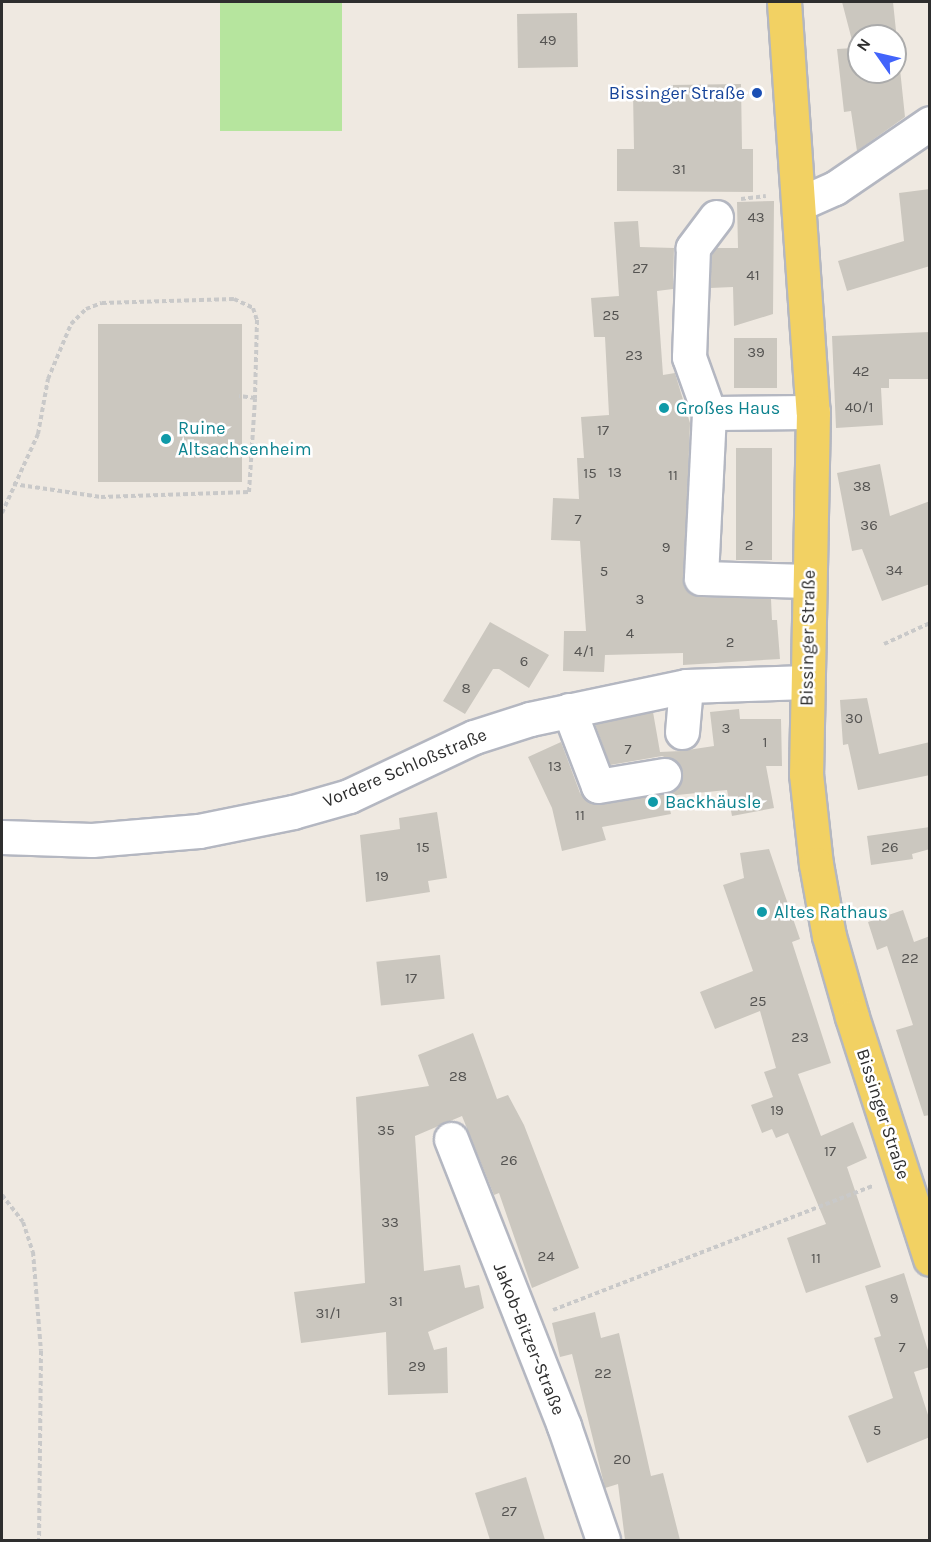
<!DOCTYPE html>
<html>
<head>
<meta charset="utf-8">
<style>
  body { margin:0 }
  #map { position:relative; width:931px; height:1542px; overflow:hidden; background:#efe9e1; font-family:Karla,sans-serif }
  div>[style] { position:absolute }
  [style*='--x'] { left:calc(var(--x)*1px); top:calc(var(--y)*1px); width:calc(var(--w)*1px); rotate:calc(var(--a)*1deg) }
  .green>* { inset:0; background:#b6e59e; transform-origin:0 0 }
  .building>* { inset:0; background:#cbc7bf; transform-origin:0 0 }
  .path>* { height:4px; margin-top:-2px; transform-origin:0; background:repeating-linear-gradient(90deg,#c9c9c9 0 4.5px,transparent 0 7.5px) }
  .roads { filter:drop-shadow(2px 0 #b4b7c1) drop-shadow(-2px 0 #b4b7c1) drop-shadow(0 2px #b4b7c1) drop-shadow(0 -2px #b4b7c1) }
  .minor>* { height:33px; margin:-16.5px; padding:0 16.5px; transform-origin:16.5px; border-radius:16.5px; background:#fff }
  .major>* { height:33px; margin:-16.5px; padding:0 16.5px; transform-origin:16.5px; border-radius:16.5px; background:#f2d163 }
  .dots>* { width:16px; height:16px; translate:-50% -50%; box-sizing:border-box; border:3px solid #fff; border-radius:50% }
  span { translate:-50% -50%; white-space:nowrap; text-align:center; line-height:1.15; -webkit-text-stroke:5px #fff; paint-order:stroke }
  .number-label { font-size:15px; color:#555452 }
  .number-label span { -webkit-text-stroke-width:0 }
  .transit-label { font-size:18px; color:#164399 }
  .right { translate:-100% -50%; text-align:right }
  .culture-label { font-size:18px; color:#0d838f }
  .left { translate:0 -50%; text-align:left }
  .street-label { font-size:18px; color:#2e2e2e }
  .frame { position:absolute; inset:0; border:3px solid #2e2e2e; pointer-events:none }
  .north { position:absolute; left:847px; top:24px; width:60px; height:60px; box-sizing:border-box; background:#fff; border:2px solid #ababab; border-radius:50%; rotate:304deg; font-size:16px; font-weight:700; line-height:24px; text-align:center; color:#2e2e2e }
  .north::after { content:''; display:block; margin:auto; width:21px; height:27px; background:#4264fb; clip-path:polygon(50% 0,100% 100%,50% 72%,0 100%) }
</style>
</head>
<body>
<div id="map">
  <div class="green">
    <div style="left:220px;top:2px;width:122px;height:129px"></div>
  </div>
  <div class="building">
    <div style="clip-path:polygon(evenodd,842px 2px,893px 2px,905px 117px,857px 151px,851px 111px,844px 112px,837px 49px,854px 48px,842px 2px,859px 36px,895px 36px,895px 72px,859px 72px,859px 36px)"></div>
    <div style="left:577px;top:13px;width:54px;height:60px;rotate:89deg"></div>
    <div style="clip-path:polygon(741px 84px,742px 149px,753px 149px,753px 192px,617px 191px,617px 149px,634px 149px,633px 92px,671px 91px,671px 85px)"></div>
    <div style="clip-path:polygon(930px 189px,930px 266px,847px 291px,838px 261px,904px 241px,899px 193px)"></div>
    <div style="clip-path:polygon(774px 201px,773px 314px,734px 326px,733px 287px,710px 288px,712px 255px,716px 248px,738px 248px,737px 202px)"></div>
    <div style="clip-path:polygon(638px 221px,640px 247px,674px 248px,673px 289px,657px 291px,663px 375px,675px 373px,690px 423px,684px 586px,700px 597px,771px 599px,772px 620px,777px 620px,780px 659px,683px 665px,683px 653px,605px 655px,604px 672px,563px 671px,564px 631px,586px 631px,580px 541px,551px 540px,553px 498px,579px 499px,577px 458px,584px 458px,581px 417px,609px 415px,605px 337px,594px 337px,591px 298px,619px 296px,614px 222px)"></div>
    <div style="left:98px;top:324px;width:144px;height:158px"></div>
    <div style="clip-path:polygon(930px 332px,930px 379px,889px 379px,889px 388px,881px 388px,883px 425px,836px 428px,832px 336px)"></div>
    <div style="left:777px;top:338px;width:50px;height:43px;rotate:90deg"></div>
    <div style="left:736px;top:448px;width:36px;height:112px"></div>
    <div style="clip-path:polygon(880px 464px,890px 516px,930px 501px,930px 584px,882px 601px,862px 549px,852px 551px,837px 473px)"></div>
    <div style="clip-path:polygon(490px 622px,549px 655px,529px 688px,499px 669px,493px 669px,465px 714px,443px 701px)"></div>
    <div style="clip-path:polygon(867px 698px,879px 754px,930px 742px,930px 775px,858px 790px,848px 744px,843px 745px,840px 700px)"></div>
    <div style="clip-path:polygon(739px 709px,740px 719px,781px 719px,782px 766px,766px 766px,774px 808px,732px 816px,727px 790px,667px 796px,671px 814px,602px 827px,606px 840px,562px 851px,552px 808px,528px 757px,561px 742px,580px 793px,593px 804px,667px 794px,682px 781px,678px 763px,662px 756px,610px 765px,595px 724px,653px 712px,660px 752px,681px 751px,714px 746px,710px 712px)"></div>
    <div style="clip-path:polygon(437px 812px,447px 878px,428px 881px,430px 892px,366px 902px,360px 835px,400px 829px,399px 818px)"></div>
    <div style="clip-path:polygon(930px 827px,930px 849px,912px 854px,913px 859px,871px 865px,867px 836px)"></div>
    <div style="clip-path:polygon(769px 849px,800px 939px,792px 942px,831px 1063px,798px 1074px,821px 1136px,853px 1122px,867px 1158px,847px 1167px,881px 1267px,806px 1293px,787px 1238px,826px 1224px,788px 1133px,776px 1138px,772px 1129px,762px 1133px,751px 1105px,773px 1097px,764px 1072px,776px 1068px,760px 1011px,715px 1029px,700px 992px,753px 971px,723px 885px,744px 878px,740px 853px)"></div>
    <div style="clip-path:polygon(903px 910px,914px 942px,930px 936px,930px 1115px,924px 1116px,896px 1030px,913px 1025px,887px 946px,877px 950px,868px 922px)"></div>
    <div style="left:440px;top:955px;width:44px;height:64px;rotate:84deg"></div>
    <div style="clip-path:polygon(473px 1033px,497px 1099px,508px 1095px,524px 1125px,579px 1268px,532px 1288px,499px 1193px,494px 1195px,462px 1116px,415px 1136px,424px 1271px,460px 1265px,465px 1288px,479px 1285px,484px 1308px,428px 1332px,434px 1350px,447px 1347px,448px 1393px,388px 1395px,386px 1332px,301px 1343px,294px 1292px,365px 1283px,356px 1097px,429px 1086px,418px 1055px)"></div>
    <div style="clip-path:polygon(904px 1273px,930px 1357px,930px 1367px,914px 1372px,930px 1421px,930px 1437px,867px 1463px,848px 1416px,893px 1398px,874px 1338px,881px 1336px,865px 1286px)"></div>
    <div style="clip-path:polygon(595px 1312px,601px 1338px,619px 1333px,651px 1476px,663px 1473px,680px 1540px,625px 1540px,618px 1484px,605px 1488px,572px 1354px,560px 1357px,552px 1323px)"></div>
    <div style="clip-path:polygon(526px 1477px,545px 1540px,490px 1540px,475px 1493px)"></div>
  </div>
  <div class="path">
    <div style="--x:741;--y:199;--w:25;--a:-7"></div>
    <div style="--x:13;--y:484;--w:89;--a:8.4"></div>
    <div style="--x:101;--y:497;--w:148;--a:-1.9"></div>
    <div style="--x:249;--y:492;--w:94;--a:-86.3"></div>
    <div style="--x:2;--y:513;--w:87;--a:-65.5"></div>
    <div style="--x:38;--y:434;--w:56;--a:-79.7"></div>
    <div style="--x:48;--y:379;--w:60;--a:-67.3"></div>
    <div style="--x:71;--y:324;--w:21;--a:-45"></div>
    <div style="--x:86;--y:309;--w:17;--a:-21"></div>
    <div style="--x:102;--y:303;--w:132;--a:-1.7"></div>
    <div style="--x:234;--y:299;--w:21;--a:25"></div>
    <div style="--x:253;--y:308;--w:13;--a:72"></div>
    <div style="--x:257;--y:320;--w:78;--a:91.5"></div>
    <div style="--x:255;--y:398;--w:16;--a:-173"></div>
    <div style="--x:884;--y:644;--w:51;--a:-24.5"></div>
    <div style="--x:2;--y:1195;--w:34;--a:52"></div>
    <div style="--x:23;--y:1222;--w:32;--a:72"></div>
    <div style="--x:33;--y:1252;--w:99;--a:85.4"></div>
    <div style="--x:41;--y:1351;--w:189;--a:90.6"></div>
    <div style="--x:553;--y:1310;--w:343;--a:-21.2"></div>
  </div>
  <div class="roads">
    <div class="minor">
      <div style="--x:801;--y:203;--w:37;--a:-24"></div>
      <div style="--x:835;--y:188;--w:115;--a:-34.4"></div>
      <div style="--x:716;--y:217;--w:39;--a:127"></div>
      <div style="--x:693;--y:248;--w:109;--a:92.1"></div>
      <div style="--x:689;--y:357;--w:59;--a:70.3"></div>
      <div style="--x:709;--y:413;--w:104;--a:-0.6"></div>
      <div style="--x:709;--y:413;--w:165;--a:92.8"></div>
      <div style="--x:701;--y:578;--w:108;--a:1.6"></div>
      <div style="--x:569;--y:710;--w:81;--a:69.1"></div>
      <div style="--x:598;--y:786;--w:67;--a:-9.5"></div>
      <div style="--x:682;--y:732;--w:46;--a:-85"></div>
      <div style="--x:2;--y:837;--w:90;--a:1.9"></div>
      <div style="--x:92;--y:840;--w:107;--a:-4.8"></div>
      <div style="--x:199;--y:831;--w:96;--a:-11.4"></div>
      <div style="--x:293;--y:812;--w:58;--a:-15.9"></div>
      <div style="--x:349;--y:796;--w:138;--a:-25.3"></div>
      <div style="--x:474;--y:737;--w:59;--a:-17.8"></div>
      <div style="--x:530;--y:719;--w:159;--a:-11.9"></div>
      <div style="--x:686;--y:686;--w:121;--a:-1.9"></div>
      <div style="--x:451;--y:1139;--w:308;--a:68.5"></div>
      <div style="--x:564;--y:1426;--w:120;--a:71.1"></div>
    </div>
    <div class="major">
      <div style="--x:784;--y:2;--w:411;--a:86"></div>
      <div style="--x:813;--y:412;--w:362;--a:91.1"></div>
      <div style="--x:806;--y:774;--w:91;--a:83.7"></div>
      <div style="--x:816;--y:864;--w:73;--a:79.8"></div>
      <div style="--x:829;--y:936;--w:84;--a:74.1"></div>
      <div style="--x:852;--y:1017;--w:254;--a:72.1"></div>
    </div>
  </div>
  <div class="dots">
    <div style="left:757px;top:93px;background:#1a4fb4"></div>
    <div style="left:664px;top:408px;background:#0f9aa8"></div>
    <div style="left:166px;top:439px;background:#0f9aa8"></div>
    <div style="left:653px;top:802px;background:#0f9aa8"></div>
    <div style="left:762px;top:912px;background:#0f9aa8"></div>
  </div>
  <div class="number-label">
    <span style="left:548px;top:41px">49</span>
    <span style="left:679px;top:170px">31</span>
    <span style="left:756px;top:218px">43</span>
    <span style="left:640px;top:269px">27</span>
    <span style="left:753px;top:276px">41</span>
    <span style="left:611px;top:316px">25</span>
    <span style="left:756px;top:353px">39</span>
    <span style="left:634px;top:356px">23</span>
    <span style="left:861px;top:372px">42</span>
    <span style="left:859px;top:408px">40/1</span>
    <span style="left:603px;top:431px">17</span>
    <span style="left:615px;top:473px">13</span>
    <span style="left:590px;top:474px">15</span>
    <span style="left:673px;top:476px">11</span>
    <span style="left:862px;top:487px">38</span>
    <span style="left:578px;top:520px">7</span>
    <span style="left:869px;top:526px">36</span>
    <span style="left:749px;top:546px">2</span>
    <span style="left:666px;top:548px">9</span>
    <span style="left:894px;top:571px">34</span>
    <span style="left:604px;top:572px">5</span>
    <span style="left:640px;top:600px">3</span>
    <span style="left:630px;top:634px">4</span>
    <span style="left:730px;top:643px">2</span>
    <span style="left:584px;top:652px">4/1</span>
    <span style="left:524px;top:662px">6</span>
    <span style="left:466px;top:689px">8</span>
    <span style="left:854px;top:719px">30</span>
    <span style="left:726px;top:729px">3</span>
    <span style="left:765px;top:743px">1</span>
    <span style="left:628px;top:750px">7</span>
    <span style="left:555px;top:767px">13</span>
    <span style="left:580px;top:816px">11</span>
    <span style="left:423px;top:848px">15</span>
    <span style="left:890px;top:848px">26</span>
    <span style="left:382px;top:877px">19</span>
    <span style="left:910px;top:959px">22</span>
    <span style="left:411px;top:979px">17</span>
    <span style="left:758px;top:1002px">25</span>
    <span style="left:800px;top:1038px">23</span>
    <span style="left:458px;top:1077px">28</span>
    <span style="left:777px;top:1111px">19</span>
    <span style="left:386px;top:1131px">35</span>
    <span style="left:830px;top:1152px">17</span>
    <span style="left:509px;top:1161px">26</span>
    <span style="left:390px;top:1223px">33</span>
    <span style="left:546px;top:1257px">24</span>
    <span style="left:816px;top:1259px">11</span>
    <span style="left:894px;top:1299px">9</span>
    <span style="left:396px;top:1302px">31</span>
    <span style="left:328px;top:1314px">31/1</span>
    <span style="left:902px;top:1348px">7</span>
    <span style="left:417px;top:1367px">29</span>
    <span style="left:603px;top:1374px">22</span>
    <span style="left:877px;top:1431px">5</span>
    <span style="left:622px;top:1460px">20</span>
    <span style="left:509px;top:1512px">27</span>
  </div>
  <div class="transit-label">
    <span class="right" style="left:745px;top:93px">Bissinger Straße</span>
  </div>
  <div class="culture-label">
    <span class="left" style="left:676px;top:408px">Großes Haus</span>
    <span class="left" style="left:178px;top:439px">Ruine<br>Altsachsenheim</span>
    <span class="left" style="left:665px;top:802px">Backhäusle</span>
    <span class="left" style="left:774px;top:912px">Altes Rathaus</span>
  </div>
  <div class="street-label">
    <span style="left:808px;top:638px;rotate:-89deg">Bissinger Straße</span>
    <span style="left:405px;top:768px;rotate:-23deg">Vordere Schloßstraße</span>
    <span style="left:883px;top:1114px;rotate:72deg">Bissinger Straße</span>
    <span style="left:529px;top:1339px;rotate:68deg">Jakob-Bitzer-Straße</span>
  </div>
  <div class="frame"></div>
  <div class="north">N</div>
</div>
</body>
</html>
